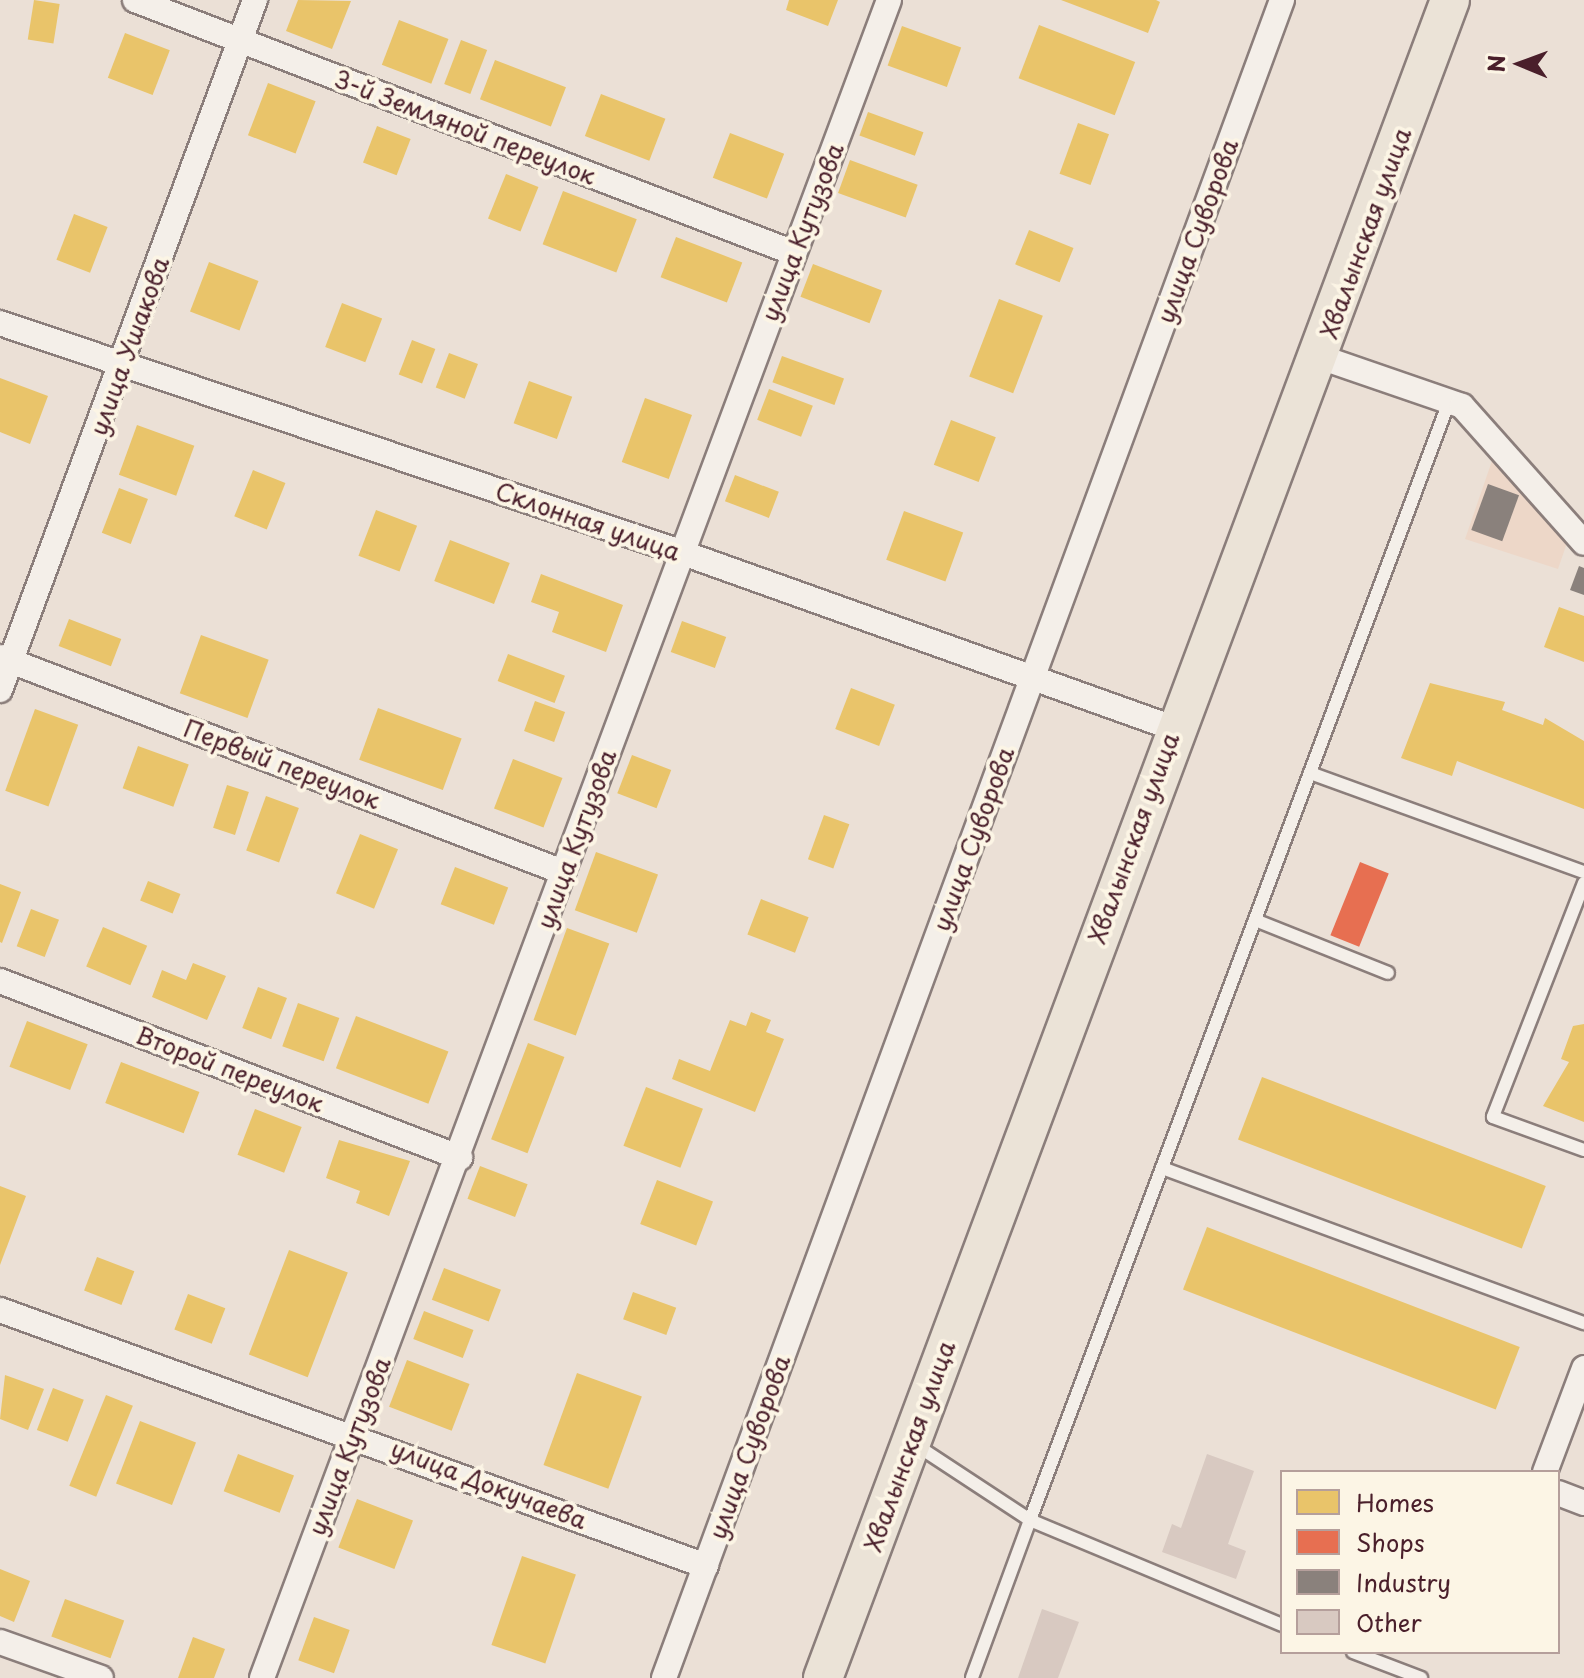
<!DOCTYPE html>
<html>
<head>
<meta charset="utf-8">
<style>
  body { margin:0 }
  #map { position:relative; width:1584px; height:1678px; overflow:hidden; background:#ebe0d6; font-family:"Playpen Sans",sans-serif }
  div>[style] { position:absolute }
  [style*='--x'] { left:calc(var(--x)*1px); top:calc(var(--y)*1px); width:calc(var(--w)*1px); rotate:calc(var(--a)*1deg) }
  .built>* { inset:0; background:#edd7c8 }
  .homes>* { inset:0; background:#e9c46a; transform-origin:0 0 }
  .shops>* { inset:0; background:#e76f51; transform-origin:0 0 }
  .industry>* { inset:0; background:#8a817c; transform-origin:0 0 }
  .building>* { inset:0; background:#d8c9c1 }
  .roads { filter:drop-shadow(2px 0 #8b7e7b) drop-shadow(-2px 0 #8b7e7b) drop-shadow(0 2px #8b7e7b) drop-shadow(0 -2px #8b7e7b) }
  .service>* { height:12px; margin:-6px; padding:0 6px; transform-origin:6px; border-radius:6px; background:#f4efe9 }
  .minor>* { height:24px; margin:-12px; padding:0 12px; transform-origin:12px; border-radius:12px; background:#f4efe9 }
  .primary>* { height:38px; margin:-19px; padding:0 19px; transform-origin:19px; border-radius:19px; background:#ebe3d7 }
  span { translate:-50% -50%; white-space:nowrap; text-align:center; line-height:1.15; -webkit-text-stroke:8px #fcf5e5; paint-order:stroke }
  .street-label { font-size:24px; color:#4a1f2b }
  .legend { position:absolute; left:1280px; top:1470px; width:280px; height:184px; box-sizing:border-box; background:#fcf5e5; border:2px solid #b59f9b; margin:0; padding:10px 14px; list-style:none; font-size:24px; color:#4a1f2b }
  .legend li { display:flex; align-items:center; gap:16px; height:40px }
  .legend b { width:40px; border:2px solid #b59f9b }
  .north { position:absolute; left:1480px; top:24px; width:80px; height:80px; -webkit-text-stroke:6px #fcf5e5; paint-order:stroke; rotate:271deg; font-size:22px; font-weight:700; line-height:32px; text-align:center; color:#4a1f2b }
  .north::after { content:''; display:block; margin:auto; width:28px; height:36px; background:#4a1f2b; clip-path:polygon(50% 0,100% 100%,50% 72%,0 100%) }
</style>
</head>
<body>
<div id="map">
  <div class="built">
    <div style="clip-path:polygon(1494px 455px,1568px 540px,1558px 569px,1465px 539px)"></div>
  </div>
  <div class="homes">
    <div style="left:34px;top:0;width:26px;height:40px;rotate:9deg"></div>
    <div style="clip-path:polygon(298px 0,351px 1px,332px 49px,286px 31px)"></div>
    <div style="clip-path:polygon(789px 0,838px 0,828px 26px,786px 10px)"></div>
    <div style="clip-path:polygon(1061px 0,1156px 0,1160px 2px,1148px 33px)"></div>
    <div style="left:399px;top:20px;width:53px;height:48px;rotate:21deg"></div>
    <div style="left:1039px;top:25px;width:103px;height:57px;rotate:21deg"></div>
    <div style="left:902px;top:26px;width:63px;height:42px;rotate:20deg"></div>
    <div style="left:125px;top:33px;width:48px;height:48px;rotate:21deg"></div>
    <div style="left:461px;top:40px;width:28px;height:47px;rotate:21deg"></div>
    <div style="left:495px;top:60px;width:76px;height:42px;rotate:21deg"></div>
    <div style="left:268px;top:83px;width:51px;height:56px;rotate:21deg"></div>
    <div style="left:601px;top:94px;width:69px;height:45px;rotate:21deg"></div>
    <div style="left:868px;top:112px;width:59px;height:25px;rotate:20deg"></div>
    <div style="left:1078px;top:123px;width:33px;height:54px;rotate:20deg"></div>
    <div style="left:377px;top:126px;width:36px;height:39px;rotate:21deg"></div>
    <div style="left:730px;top:133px;width:58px;height:48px;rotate:21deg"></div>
    <div style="left:850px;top:160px;width:72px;height:35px;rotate:20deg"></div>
    <div style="left:506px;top:174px;width:35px;height:48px;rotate:22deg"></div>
    <div style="left:563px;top:191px;width:79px;height:57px;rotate:21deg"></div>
    <div style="left:74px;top:214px;width:36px;height:49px;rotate:21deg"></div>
    <div style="left:1029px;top:230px;width:48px;height:37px;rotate:22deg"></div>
    <div style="left:676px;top:237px;width:71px;height:43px;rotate:21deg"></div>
    <div style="left:209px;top:262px;width:53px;height:53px;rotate:21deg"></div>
    <div style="left:813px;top:264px;width:74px;height:35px;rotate:21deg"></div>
    <div style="left:999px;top:299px;width:47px;height:83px;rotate:21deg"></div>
    <div style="left:342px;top:303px;width:43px;height:47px;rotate:21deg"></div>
    <div style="left:412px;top:340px;width:25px;height:37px;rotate:21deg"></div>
    <div style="left:449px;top:353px;width:31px;height:37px;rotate:21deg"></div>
    <div style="left:782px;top:356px;width:66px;height:28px;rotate:20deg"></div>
    <div style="clip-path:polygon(0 378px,48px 396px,30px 444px,0 432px)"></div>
    <div style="left:529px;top:381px;width:46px;height:45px;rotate:20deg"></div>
    <div style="left:769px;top:389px;width:47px;height:33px;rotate:21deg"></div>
    <div style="left:645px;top:398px;width:50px;height:68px;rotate:20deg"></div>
    <div style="left:951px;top:420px;width:48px;height:48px;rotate:21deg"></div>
    <div style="left:137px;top:425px;width:61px;height:53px;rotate:20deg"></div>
    <div style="left:253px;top:470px;width:35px;height:50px;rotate:22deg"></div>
    <div style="left:735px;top:475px;width:47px;height:28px;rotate:21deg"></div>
    <div style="left:119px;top:488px;width:31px;height:48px;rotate:21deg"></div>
    <div style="left:376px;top:510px;width:44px;height:49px;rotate:21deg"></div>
    <div style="left:904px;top:511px;width:63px;height:52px;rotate:20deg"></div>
    <div style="left:450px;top:540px;width:64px;height:44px;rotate:21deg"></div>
    <div style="clip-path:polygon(541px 574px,623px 605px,606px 652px,552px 632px,559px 612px,531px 602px)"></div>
    <div style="clip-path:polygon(1559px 607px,1584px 616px,1584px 662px,1544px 647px)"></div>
    <div style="left:69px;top:619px;width:56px;height:29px;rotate:21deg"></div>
    <div style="left:682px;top:621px;width:47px;height:33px;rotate:20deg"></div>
    <div style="left:201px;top:635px;width:72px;height:62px;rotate:20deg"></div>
    <div style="left:508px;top:654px;width:61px;height:29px;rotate:21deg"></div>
    <div style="clip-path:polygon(1430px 683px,1505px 702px,1502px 710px,1543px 725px,1545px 718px,1584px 741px,1584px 809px,1457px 761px,1452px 776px,1401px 758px)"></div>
    <div style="left:851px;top:688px;width:47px;height:44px;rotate:21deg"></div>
    <div style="left:535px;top:701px;width:32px;height:32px;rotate:20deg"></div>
    <div style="left:378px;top:708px;width:89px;height:55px;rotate:20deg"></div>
    <div style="left:35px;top:709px;width:46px;height:87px;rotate:20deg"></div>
    <div style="left:138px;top:746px;width:54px;height:45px;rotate:20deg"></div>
    <div style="left:632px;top:755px;width:42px;height:41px;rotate:21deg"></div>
    <div style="left:513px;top:759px;width:53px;height:53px;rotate:21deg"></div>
    <div style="left:227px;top:785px;width:23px;height:45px;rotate:18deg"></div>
    <div style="left:266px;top:796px;width:35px;height:58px;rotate:20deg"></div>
    <div style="left:824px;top:815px;width:27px;height:47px;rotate:20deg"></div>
    <div style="left:360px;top:834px;width:41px;height:64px;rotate:22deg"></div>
    <div style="left:596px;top:852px;width:66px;height:62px;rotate:20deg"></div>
    <div style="left:455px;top:867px;width:57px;height:40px;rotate:21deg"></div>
    <div style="left:148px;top:881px;width:35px;height:21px;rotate:22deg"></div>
    <div style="clip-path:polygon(0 884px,21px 892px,2px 943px,0 942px)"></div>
    <div style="left:761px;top:899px;width:51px;height:38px;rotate:21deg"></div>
    <div style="left:31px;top:909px;width:30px;height:40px;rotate:21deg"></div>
    <div style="left:103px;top:927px;width:48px;height:43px;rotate:23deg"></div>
    <div style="left:567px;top:928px;width:45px;height:98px;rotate:20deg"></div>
    <div style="clip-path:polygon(193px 963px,226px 976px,207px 1020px,152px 997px,162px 970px,186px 980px)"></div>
    <div style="left:258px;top:987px;width:31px;height:44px;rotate:21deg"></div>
    <div style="left:298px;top:1003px;width:44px;height:46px;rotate:20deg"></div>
    <div style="clip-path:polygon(751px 1012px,771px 1020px,766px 1032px,784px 1039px,755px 1112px,672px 1079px,679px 1059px,710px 1071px,730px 1020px,746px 1026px)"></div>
    <div style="left:356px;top:1016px;width:99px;height:56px;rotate:21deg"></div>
    <div style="left:27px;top:1021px;width:65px;height:49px;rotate:21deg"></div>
    <div style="clip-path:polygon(1584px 1024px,1584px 1122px,1543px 1106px,1569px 1062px,1561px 1059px,1573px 1026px)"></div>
    <div style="left:528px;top:1043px;width:39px;height:103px;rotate:21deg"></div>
    <div style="left:121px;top:1062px;width:84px;height:44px;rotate:21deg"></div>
    <div style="left:1262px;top:1077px;width:304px;height:67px;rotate:21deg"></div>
    <div style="left:646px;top:1087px;width:61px;height:63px;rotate:21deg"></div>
    <div style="left:255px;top:1109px;width:50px;height:49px;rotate:21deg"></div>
    <div style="clip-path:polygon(339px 1140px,410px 1161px,389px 1216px,356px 1203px,360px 1191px,326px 1178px)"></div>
    <div style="left:480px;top:1166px;width:51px;height:35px;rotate:21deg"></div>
    <div style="left:657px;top:1180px;width:60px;height:47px;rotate:21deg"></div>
    <div style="clip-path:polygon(0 1186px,26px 1196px,0 1265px)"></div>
    <div style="left:1207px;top:1227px;width:335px;height:67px;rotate:21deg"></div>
    <div style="left:289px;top:1250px;width:63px;height:112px;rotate:21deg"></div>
    <div style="left:97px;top:1257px;width:40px;height:36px;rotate:21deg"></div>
    <div style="left:444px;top:1268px;width:61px;height:34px;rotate:21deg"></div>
    <div style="left:633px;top:1292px;width:46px;height:29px;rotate:20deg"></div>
    <div style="left:188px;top:1294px;width:40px;height:38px;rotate:21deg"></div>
    <div style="left:424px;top:1311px;width:53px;height:30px;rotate:21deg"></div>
    <div style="left:407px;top:1360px;width:67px;height:50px;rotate:21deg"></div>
    <div style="left:577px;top:1373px;width:69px;height:98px;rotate:20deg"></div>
    <div style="clip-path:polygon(5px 1375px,44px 1389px,28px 1430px,0 1419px)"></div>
    <div style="left:53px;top:1388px;width:33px;height:45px;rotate:21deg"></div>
    <div style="left:106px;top:1395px;width:29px;height:98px;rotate:22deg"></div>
    <div style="left:140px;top:1421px;width:60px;height:67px;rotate:21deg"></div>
    <div style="left:238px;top:1454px;width:60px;height:40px;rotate:21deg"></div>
    <div style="left:357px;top:1499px;width:60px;height:52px;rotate:21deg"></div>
    <div style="left:522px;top:1556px;width:57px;height:94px;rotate:19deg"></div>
    <div style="clip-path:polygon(0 1569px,30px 1581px,14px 1622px,0 1616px)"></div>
    <div style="left:65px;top:1599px;width:63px;height:40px;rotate:20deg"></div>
    <div style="left:314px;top:1617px;width:38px;height:46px;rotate:20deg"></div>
    <div style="clip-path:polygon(193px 1637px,225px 1649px,214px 1678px,178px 1678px)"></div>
  </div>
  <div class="shops">
    <div style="left:1360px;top:862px;width:31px;height:79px;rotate:22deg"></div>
  </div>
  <div class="industry">
    <div style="left:1488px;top:484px;width:33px;height:49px;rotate:20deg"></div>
    <div style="clip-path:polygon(1579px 566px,1584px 568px,1584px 595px,1570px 590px)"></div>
  </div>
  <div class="building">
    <div style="clip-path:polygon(1207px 1454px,1254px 1471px,1228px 1544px,1246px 1551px,1236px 1579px,1162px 1552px,1172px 1524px,1181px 1528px)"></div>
    <div style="clip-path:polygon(1042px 1609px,1079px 1622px,1058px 1678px,1018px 1678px)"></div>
  </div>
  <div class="roads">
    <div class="service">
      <div style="--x:1310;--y:773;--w:291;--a:19.9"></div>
      <div style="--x:1584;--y:883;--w:251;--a:111.3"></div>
      <div style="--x:1493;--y:1117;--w:97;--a:19.9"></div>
      <div style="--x:1255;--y:920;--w:143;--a:21.7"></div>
      <div style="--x:1162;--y:1168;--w:450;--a:20.2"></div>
      <div style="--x:916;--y:1445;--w:136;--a:33.3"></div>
      <div style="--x:1030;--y:1520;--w:168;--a:110.2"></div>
      <div style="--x:1282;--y:1625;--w:273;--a:-157.4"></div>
      <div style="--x:1030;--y:1520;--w:1194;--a:-69.46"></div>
      <div style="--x:1353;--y:1652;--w:73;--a:20.9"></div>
    </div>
    <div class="minor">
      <div style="--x:135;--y:0;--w:706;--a:21"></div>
      <div style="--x:0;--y:323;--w:721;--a:18.61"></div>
      <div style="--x:683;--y:553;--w:520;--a:19.65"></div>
      <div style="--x:1320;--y:357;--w:150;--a:19"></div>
      <div style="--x:1462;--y:406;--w:183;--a:48.3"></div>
      <div style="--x:0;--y:657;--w:603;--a:20.9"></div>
      <div style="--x:0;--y:690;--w:736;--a:-69.72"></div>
      <div style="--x:0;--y:981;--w:493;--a:21"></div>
      <div style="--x:0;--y:1310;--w:751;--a:19.93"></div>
      <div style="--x:1545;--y:1472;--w:111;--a:-69.4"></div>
      <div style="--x:1558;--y:1493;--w:28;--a:21"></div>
      <div style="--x:0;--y:1642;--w:107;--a:19.6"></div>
      <div style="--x:262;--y:1678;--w:1791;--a:-69.51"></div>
      <div style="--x:664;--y:1678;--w:1788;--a:-69.78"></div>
    </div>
    <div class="primary">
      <div style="--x:823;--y:1678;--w:1791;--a:-69.51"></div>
    </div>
  </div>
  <div class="street-label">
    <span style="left:465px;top:127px;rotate:21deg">3-й Земляной переулок</span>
    <span style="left:1197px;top:231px;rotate:-70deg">улица Суворова</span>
    <span style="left:802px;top:232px;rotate:-69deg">улица Кутузова</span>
    <span style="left:1365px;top:233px;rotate:-70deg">Хвалынская улица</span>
    <span style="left:129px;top:346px;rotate:-70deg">улица Ушакова</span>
    <span style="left:588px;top:521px;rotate:19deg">Склонная улица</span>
    <span style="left:282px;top:764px;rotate:21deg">Первый переулок</span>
    <span style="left:1133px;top:838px;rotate:-70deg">Хвалынская улица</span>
    <span style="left:576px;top:839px;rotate:-70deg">улица Кутузова</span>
    <span style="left:973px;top:839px;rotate:-70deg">улица Суворова</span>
    <span style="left:230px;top:1069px;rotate:21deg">Второй переулок</span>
    <span style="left:349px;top:1446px;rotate:-69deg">улица Кутузова</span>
    <span style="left:909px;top:1446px;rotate:-70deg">Хвалынская улица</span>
    <span style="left:749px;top:1447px;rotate:-70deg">улица Суворова</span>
    <span style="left:489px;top:1484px;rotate:21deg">улица Докучаева</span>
  </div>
  <ul class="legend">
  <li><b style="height:22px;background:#e9c46a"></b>Homes</li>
  <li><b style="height:22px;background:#e76f51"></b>Shops</li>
  <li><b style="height:22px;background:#8a817c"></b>Industry</li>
  <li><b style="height:22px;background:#d8c9c1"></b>Other</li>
  </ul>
  <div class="north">N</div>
</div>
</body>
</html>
